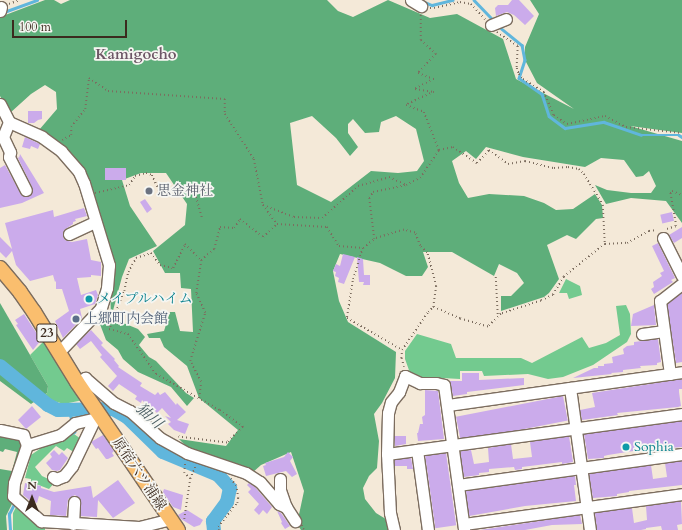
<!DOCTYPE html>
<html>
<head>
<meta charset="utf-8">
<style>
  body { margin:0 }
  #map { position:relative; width:682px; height:530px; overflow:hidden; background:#f4e9d8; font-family:Cardo,"Noto Serif JP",serif }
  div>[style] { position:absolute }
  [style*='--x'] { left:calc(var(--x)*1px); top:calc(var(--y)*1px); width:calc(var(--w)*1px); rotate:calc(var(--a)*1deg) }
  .green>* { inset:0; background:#73ca8f }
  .forest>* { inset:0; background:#5eae7a }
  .stream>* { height:2.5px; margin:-1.25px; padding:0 1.25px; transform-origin:1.25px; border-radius:1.25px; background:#60b6dc }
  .river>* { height:14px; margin:-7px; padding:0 7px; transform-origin:7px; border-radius:7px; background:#60b6dc }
  .building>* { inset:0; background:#cbabeb; transform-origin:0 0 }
  .path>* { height:1.5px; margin-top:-0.75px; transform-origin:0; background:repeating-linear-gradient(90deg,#7c6d5f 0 1px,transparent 0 4px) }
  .roads { filter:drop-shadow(1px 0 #7c6d5f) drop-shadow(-1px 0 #7c6d5f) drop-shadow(0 1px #7c6d5f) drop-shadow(0 -1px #7c6d5f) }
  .minor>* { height:11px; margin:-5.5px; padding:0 5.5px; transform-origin:5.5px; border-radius:5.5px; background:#fff }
  .major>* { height:14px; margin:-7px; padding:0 7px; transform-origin:7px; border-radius:7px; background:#fabe6e }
  .dots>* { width:11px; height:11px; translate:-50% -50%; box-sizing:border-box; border:2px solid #f6f6f2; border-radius:50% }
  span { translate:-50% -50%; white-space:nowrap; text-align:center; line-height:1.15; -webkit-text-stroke:3.5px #f6f6f2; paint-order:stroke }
  .shield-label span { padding:1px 3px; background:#f6f6f2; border:1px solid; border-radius:3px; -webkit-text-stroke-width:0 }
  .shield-label { font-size:13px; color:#3b2a1e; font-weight:700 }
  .worship-label { font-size:14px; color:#5b616d }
  .left { translate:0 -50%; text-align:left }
  .culture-label { font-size:14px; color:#0d838f }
  .service-label { font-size:14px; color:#4e5e75 }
  .street-label { font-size:14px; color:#3b2a1e }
  .neighbourhood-label { font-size:15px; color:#6d5766; font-weight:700 }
  .water-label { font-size:15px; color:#485b60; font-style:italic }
  .north { position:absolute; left:12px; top:478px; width:40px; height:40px; -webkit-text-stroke:3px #f6f6f2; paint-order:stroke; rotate:0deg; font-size:11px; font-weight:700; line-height:16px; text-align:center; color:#3b2a1e }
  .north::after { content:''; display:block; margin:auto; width:14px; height:18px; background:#3b2a1e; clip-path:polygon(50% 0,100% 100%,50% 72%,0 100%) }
  .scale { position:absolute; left:12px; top:20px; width:115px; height:18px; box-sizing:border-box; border:2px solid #3b2a1e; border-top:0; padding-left:5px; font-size:12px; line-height:14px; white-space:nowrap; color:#3b2a1e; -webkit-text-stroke:3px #f6f6f2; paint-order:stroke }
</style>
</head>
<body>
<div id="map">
  <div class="green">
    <div style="clip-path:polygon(566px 279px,580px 286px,582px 295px,569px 299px,567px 293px,559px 293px)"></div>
    <div style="clip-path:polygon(626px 305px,630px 314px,631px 334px,627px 342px,593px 365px,563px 377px,548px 379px,528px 374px,484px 376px,482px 371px,460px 371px,460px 379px,442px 378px,442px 381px,424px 381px,410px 373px,405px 359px,405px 351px,417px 334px,451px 344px,456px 358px,521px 358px,532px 363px,582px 337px,589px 348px,606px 343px,620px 335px,616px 306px)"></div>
    <div style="clip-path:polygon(44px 341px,83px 400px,64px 404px,50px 400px,44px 396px,47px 393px,48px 386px,30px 355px)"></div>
    <div style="clip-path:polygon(74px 434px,81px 439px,74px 452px,67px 448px,64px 451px,56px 446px,35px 467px,42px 476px,55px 482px,49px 489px,31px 482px,31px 479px,25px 478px,31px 455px,47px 444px)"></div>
    <div style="clip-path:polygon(17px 505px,45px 528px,45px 530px,13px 530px,13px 513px)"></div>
  </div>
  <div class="forest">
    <div style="clip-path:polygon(evenodd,45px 0,54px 0,61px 4px,70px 0,327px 0,338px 11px,353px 17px,388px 0,430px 18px,457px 14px,503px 39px,516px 79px,574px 109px,537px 83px,525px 60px,525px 47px,539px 14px,530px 0,682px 0,682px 133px,630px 126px,682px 141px,682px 223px,666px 201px,631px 198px,606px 204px,595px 185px,607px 190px,631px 193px,651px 193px,656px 186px,649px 171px,643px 176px,636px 177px,624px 160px,601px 158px,585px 167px,523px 157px,486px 147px,476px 159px,466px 151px,452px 161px,459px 183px,468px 198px,489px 194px,524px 196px,544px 203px,556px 210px,573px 209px,595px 194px,602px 205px,603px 218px,596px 219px,576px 239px,567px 235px,547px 245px,559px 279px,549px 293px,544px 297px,501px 311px,501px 296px,511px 296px,524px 283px,517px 273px,499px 264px,494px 276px,452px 252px,423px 252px,428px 267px,422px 276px,406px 276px,380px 263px,340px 254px,333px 271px,339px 301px,348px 322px,396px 352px,395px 378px,382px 403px,374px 414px,379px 441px,377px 468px,369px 476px,363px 488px,365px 499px,376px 513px,389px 521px,391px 530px,301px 530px,297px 524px,304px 491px,291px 452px,261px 465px,253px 472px,189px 449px,179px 439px,226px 446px,238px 430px,199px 398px,187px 366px,164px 347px,160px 338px,149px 338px,147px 334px,164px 331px,170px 312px,175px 312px,180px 331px,193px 332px,191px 289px,181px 288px,180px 273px,165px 273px,153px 251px,185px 225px,187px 204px,166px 173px,141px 173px,122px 180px,130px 206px,157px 246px,129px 259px,122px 277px,111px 318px,138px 329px,145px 337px,139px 345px,149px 357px,156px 361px,186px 393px,194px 398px,187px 406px,171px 387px,138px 372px,123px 359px,118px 350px,106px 340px,98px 319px,111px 318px,110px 283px,88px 180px,39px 130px,57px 109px,56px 92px,45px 85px,31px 94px,10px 113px,0 96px,0 17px,45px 0,312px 116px,336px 138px,350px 156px,358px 147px,348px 133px,348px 124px,353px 119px,365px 133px,379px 132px,381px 122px,396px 116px,416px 129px,424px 161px,417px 171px,398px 173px,371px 171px,331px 202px,297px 185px,290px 123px,312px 116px)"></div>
    <div style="clip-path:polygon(0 303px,48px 386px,47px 393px,31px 404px,0 381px)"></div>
    <div style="clip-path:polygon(0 432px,22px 438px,29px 448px,13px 502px,6px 516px,7px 530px,0 530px,0 469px,12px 471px,17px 452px,5px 449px,3px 452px,0 451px)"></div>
  </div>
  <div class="stream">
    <div style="--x:474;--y:0;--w:28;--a:46"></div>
    <div style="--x:422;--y:1;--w:11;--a:22"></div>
    <div style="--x:432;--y:5;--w:21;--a:-14"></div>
    <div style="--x:4;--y:12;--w:35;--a:-20"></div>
    <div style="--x:497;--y:25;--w:32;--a:39"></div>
    <div style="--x:522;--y:45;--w:15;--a:79"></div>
    <div style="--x:525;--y:60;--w:19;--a:108"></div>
    <div style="--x:519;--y:78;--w:28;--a:35"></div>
    <div style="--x:542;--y:94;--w:23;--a:72"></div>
    <div style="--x:549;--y:116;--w:20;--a:37"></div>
    <div style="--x:565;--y:128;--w:39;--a:-9"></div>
    <div style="--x:604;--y:122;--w:39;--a:19"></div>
    <div style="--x:641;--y:135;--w:38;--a:0"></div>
    <div style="--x:679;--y:135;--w:4;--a:34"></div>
    <div style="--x:69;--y:409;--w:12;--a:76"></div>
    <div style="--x:68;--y:435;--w:7;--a:-27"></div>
    <div style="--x:74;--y:432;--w:4;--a:-104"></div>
    <div style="--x:10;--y:530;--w:16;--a:-94"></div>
    <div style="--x:9;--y:514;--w:13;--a:-63"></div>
  </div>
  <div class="river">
    <div style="--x:0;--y:366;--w:62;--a:39.1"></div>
    <div style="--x:48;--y:405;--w:11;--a:27"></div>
    <div style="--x:58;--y:410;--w:55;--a:-1"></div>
    <div style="--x:113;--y:409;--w:16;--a:30"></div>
    <div style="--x:127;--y:417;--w:50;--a:44.2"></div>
    <div style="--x:163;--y:452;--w:60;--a:22.7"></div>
    <div style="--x:218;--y:475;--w:18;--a:47"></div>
    <div style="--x:230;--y:488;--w:14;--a:102"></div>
    <div style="--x:227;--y:502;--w:24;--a:126"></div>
    <div style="--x:213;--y:521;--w:9;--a:84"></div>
  </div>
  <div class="building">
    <div style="clip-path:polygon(512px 0,519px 0,534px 16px,525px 25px,514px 15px,507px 12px,496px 16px,495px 8px,498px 5px,508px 5px)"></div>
    <div style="clip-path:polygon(28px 111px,42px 111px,42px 119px,38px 120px,34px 123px,28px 123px)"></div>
    <div style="clip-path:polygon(25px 137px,40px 144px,38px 149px,31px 146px,30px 149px,22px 147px)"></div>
    <div style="clip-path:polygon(20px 154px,44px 193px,22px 203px,0 208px,0 168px,5px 165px,22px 196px,29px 196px,32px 193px,32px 187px,17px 156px,19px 158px)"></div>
    <div style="left:105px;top:168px;width:21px;height:12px"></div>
    <div style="clip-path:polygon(145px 199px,152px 209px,147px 213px,140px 202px)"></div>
    <div style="clip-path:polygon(84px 208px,87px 216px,75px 219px,76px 221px,73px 222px,73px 224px,64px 230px,63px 237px,65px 240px,72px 242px,87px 239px,91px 260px,101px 262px,101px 276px,91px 275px,91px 277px,77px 278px,81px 295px,96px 290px,98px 295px,95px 304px,80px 309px,82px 318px,63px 338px,55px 321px,69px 311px,62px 289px,56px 289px,56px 281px,55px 282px,53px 275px,30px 281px,16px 265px,12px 251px,6px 258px,0 252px,0 237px,12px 249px,5px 223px,53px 210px,54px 217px)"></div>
    <div style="left:672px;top:212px;width:9px;height:12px;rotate:77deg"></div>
    <div style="clip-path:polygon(682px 227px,682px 238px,674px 243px,669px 235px)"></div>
    <div style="clip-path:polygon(658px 243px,675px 278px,671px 280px,673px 282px,654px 294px,651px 289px,654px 287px,653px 282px,662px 276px,660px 273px,664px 271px,652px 246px)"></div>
    <div style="clip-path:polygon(343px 254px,355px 257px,344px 284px,338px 282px,339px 278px,335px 276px,336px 272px,333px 271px,336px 264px,340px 266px)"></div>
    <div style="clip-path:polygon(357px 257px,363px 259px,364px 275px,370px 275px,370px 285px,363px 285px,364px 282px,359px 282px)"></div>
    <div style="clip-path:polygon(682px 293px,682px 362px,676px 363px,667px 304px)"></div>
    <div style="clip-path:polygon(654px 305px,656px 325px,631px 326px,633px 314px)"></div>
    <div style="clip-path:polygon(24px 314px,41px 340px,33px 350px,16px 325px,18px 324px,15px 320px)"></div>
    <div style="clip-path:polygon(91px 330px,103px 343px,101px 345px,115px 359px,114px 360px,119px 366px,118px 367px,142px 383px,140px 386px,155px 395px,158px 392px,160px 395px,165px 392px,176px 405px,177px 403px,186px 412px,177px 420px,189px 424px,185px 434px,174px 430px,168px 424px,171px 422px,165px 416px,171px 418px,162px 408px,157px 413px,154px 410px,152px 411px,142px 400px,141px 403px,135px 399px,137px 396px,119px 384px,113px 391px,108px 386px,117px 376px,100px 357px,102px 355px,91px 341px,80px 349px,76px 344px)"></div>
    <div style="clip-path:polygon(658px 339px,661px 362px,657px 363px,657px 365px,640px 366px,641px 368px,623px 370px,623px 372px,611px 373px,612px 374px,573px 378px,594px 368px,598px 368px,598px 366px,604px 366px,604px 364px,613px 363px,612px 357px,624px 354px,623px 349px,627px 346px,634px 345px,634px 342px)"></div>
    <div style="clip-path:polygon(462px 373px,479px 373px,479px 380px,524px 378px,524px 385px,467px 392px,467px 394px,453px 396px,450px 381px,462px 381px)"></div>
    <div style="clip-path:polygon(682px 379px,682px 389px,679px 389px,679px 392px,681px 406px,678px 407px,617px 413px,618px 415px,582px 420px,580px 410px,595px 407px,592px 393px)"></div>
    <div style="clip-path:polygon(425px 390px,438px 391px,444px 439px,418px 441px,417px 433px,418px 433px,420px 424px,423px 424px,422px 417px,425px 415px)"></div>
    <div style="left:563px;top:396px;width:25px;height:109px;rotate:79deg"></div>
    <div style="clip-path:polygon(32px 406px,41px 417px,26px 429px,18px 420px)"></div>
    <div style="clip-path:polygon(682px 421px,682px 447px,658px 449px,658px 450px,646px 452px,646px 449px,608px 455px,604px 456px,604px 458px,588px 459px,584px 434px)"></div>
    <div style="clip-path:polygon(103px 435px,114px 451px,112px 453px,114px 456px,108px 459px,106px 459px,98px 448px,96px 449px,91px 442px)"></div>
    <div style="clip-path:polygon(394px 436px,406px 436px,406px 444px,395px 446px)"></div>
    <div style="clip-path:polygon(569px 436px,573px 462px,562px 464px,562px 462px,522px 467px,522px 469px,515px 470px,514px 467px,489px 469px,489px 472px,479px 473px,479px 475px,464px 477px,460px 452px,462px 451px,471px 450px,474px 464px,489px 462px,488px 448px,511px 444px,513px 459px,532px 457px,530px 442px)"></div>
    <div style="clip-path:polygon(54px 450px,59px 455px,62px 452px,68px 458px,60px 470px,57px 471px,52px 470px,46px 463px,52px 457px,50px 454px)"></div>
    <div style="clip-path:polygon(288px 452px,293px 457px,290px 461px,297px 474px,292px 477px,286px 471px,266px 476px,263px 466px,266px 465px,265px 463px,284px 457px)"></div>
    <div style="left:446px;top:453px;width:73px;height:21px;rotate:82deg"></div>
    <div style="clip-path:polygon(411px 458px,413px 469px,407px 469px,407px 466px,395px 466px,394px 460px)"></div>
    <div style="clip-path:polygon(682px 461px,682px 485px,629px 491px,629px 492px,617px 494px,617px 496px,593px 498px,589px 474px,651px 465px,653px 479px,667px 477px,665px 463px)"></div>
    <div style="clip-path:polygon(575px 476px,576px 485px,574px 485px,576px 501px,525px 506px,469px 516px,466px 491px)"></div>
    <div style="clip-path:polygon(118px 480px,135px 503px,113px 518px,98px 500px,97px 517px,80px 516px,80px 499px,75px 495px,68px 499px,66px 516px,50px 515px,51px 501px,39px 496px,37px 503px,33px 501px,33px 503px,23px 495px,25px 483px,41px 486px,41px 488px,54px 492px,91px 486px,93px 498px)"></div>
    <div style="clip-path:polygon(249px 483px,255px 487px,272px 507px,267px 514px,263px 510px,259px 515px,254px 510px,259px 504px,248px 492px,251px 489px,247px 485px)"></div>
    <div style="clip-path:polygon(164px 489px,183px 495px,181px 510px,173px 507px,163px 492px)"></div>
    <div style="clip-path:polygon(681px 501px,682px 524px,677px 525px,678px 530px,662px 530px,661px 526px,646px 528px,646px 529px,641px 530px,597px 530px,595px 513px,632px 508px,634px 523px,647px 520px,646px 506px)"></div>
    <div style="clip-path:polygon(187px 510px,203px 520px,200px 525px,194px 527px,181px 519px,178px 515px)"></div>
    <div style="clip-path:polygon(277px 511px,281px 513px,290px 526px,285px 529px,281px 523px,282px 522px)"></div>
    <div style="clip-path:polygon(580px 515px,582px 524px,552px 525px,525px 530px,480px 530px)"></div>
  </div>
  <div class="path">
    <div style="--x:9;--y:4;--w:12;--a:-20"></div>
    <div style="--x:430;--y:8;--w:4;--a:0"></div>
    <div style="--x:434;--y:8;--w:27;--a:-13"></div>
    <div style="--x:460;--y:2;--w:11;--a:10"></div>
    <div style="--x:471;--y:4;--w:21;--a:47"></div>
    <div style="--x:421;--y:15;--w:25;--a:90"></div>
    <div style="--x:421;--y:40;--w:21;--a:43"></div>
    <div style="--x:436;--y:54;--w:26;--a:133"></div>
    <div style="--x:418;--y:73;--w:17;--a:21"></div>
    <div style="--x:434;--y:79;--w:21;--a:152"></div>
    <div style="--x:415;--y:89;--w:19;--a:9"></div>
    <div style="--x:434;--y:92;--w:31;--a:155"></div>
    <div style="--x:406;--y:105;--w:19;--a:21"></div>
    <div style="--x:424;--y:112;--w:41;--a:68.5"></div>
    <div style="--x:497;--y:32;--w:25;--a:34"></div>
    <div style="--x:518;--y:46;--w:22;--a:93"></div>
    <div style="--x:517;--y:68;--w:6;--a:72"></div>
    <div style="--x:519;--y:74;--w:6;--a:51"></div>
    <div style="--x:523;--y:79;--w:25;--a:32"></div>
    <div style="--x:544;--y:92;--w:25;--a:67"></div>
    <div style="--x:554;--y:115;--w:16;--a:35"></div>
    <div style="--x:567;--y:124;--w:39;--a:-12"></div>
    <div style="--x:605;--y:116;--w:24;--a:28"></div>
    <div style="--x:626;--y:127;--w:56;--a:6.1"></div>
    <div style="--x:62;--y:140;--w:10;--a:-29"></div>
    <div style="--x:71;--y:135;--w:8;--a:-90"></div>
    <div style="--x:71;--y:127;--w:23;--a:-52"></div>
    <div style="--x:85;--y:109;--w:31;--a:-83"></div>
    <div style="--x:89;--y:78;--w:23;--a:34"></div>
    <div style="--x:108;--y:91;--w:117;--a:3.9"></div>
    <div style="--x:225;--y:99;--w:15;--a:90"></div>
    <div style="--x:225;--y:114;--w:54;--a:57.2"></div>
    <div style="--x:254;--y:159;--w:47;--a:78.9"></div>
    <div style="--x:263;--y:205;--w:24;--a:54"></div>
    <div style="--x:277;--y:224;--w:50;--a:3.4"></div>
    <div style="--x:327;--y:227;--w:22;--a:58"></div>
    <div style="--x:339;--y:246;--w:24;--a:5"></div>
    <div style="--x:363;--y:248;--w:14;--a:-39"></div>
    <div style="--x:95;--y:193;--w:35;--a:-13"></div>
    <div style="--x:129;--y:185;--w:11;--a:-56"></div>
    <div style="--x:135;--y:176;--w:11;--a:-15"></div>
    <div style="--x:146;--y:173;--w:6;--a:18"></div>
    <div style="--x:152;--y:175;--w:17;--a:65"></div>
    <div style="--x:159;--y:190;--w:8;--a:45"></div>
    <div style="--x:165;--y:196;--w:22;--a:-16"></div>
    <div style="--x:186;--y:190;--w:9;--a:18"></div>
    <div style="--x:195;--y:193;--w:26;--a:74"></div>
    <div style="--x:263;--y:205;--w:33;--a:21"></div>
    <div style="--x:294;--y:217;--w:28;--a:2"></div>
    <div style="--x:322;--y:218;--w:48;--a:-41.6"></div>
    <div style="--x:358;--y:186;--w:32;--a:-16"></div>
    <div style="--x:389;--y:177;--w:19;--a:25"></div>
    <div style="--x:406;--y:185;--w:16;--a:-27"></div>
    <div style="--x:420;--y:178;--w:34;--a:-56"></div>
    <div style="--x:439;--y:150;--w:14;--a:-12"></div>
    <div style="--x:453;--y:147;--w:29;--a:34"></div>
    <div style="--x:477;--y:163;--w:18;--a:-47"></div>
    <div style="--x:489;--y:150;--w:24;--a:36"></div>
    <div style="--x:508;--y:164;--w:17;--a:-10"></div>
    <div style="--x:525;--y:161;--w:30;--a:14"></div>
    <div style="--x:554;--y:168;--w:14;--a:-4"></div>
    <div style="--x:568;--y:167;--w:11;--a:10"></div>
    <div style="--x:579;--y:169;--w:7;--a:45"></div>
    <div style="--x:584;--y:174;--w:36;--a:58"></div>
    <div style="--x:603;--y:205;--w:39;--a:87"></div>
    <div style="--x:605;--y:244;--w:53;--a:141.2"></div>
    <div style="--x:564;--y:277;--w:21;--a:121"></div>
    <div style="--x:553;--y:295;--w:13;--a:153"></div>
    <div style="--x:541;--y:301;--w:42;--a:162"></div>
    <div style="--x:501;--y:314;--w:18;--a:135"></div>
    <div style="--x:488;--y:327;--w:29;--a:-164"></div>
    <div style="--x:460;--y:319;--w:30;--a:-156"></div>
    <div style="--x:667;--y:229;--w:9;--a:-18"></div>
    <div style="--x:676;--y:226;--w:34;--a:-100"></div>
    <div style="--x:670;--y:193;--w:3;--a:-45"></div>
    <div style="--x:672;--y:191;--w:11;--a:22"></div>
    <div style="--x:605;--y:244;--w:22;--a:-3"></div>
    <div style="--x:627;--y:243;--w:25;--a:-29"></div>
    <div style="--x:649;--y:231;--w:8;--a:-7"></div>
    <div style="--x:363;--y:248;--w:34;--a:107"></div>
    <div style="--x:353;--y:281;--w:37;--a:99"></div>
    <div style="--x:347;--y:318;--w:64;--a:30.2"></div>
    <div style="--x:496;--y:277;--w:39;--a:87"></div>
    <div style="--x:108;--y:313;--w:16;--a:86"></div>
    <div style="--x:109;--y:329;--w:20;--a:15"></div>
    <div style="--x:128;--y:334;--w:49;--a:55"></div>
    <div style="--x:156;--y:374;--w:73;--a:29.4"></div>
    <div style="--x:220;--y:410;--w:29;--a:36"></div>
    <div style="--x:243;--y:427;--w:23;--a:135"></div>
    <div style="--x:227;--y:443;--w:49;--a:-173"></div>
    <div style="--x:110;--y:327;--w:39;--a:-69"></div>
    <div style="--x:124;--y:291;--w:19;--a:-78"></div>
    <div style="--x:128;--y:272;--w:16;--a:-60"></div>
    <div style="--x:136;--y:258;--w:16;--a:-18"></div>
    <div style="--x:151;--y:253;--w:15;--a:53"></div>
    <div style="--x:160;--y:265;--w:13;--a:13"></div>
    <div style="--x:173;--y:268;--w:27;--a:-63"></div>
    <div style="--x:185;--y:244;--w:23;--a:45"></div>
    <div style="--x:201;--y:260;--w:17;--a:-40"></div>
    <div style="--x:214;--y:249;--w:23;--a:-75"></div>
    <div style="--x:220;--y:227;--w:14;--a:4"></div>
    <div style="--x:234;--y:228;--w:11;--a:-56"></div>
    <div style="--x:240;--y:219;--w:29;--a:38"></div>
    <div style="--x:263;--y:237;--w:19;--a:-43"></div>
    <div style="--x:404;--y:367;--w:9;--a:-108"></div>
    <div style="--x:401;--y:358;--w:8;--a:-83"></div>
    <div style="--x:402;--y:350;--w:46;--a:-55.6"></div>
    <div style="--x:428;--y:312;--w:7;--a:-45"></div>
    <div style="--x:433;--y:307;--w:21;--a:-82"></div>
    <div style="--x:436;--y:286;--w:34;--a:-105"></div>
    <div style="--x:427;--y:253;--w:10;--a:-135"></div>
    <div style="--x:420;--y:246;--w:14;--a:-111"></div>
    <div style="--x:415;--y:233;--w:11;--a:-165"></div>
    <div style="--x:404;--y:230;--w:31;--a:163"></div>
    <div style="--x:374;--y:239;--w:41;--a:-97"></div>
    <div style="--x:369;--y:198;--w:7;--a:-56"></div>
    <div style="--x:373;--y:192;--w:34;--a:-12"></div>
    <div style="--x:199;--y:398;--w:16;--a:-83"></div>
    <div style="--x:201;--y:382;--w:24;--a:-118"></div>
    <div style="--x:190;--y:361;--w:50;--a:-72.6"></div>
    <div style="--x:205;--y:313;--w:22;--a:-114"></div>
    <div style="--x:196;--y:293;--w:33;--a:-81"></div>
    <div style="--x:190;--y:479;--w:16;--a:-68"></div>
    <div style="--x:184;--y:519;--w:40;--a:-81.5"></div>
    <div style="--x:190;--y:479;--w:8;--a:-135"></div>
    <div style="--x:184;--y:473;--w:11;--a:-85"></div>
    <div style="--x:302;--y:525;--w:5;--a:68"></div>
    <div style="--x:219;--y:530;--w:3;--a:-108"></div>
    <div style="--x:218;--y:527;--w:31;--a:-52"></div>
    <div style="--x:237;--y:503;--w:5;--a:-79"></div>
    <div style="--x:238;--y:498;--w:12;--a:-99"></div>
    <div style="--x:236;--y:486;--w:11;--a:-128"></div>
  </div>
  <div class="roads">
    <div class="minor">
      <div style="--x:411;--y:0;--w:12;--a:31"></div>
      <div style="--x:0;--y:11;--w:4;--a:-76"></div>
      <div style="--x:491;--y:25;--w:16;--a:-22"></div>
      <div style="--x:0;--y:104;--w:20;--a:63"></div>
      <div style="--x:9;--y:122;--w:36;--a:24"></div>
      <div style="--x:42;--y:137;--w:24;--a:36"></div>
      <div style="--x:61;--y:151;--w:28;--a:49"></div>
      <div style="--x:79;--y:172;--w:12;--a:66"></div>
      <div style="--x:84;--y:183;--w:86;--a:73"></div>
      <div style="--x:109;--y:265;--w:23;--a:95"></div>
      <div style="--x:107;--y:288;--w:21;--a:107"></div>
      <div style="--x:101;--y:308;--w:62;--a:133.7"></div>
      <div style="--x:9;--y:122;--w:16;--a:112"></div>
      <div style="--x:3;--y:137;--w:17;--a:65"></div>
      <div style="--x:10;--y:152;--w:5;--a:101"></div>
      <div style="--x:9;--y:157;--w:37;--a:63"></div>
      <div style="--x:69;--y:234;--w:29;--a:-25"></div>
      <div style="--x:663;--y:238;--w:42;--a:63.4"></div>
      <div style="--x:642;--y:334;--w:22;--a:-8"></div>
      <div style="--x:670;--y:374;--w:74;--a:-97.8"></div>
      <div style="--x:660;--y:301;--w:28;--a:-38"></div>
      <div style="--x:78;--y:383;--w:9;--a:-36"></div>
      <div style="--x:85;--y:378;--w:38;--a:41"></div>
      <div style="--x:114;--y:403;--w:18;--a:27"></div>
      <div style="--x:130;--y:411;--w:40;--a:42"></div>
      <div style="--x:160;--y:438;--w:31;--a:29"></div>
      <div style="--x:187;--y:453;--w:62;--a:18.7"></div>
      <div style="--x:246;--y:473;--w:17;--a:33"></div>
      <div style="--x:260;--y:482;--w:29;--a:49"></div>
      <div style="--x:279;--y:504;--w:8;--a:23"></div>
      <div style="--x:570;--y:388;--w:143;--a:82"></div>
      <div style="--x:448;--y:405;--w:236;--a:-8"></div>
      <div style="--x:101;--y:417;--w:27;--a:167"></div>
      <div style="--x:75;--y:423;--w:19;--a:141"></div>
      <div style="--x:60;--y:435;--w:34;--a:163"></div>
      <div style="--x:27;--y:445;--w:40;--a:108.9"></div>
      <div style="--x:14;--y:483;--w:13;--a:94"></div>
      <div style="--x:13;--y:496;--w:38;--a:42"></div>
      <div style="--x:41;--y:521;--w:98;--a:3.5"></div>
      <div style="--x:0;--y:430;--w:24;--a:12"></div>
      <div style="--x:23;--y:435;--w:11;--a:68"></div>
      <div style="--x:417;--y:450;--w:81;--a:82.2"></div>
      <div style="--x:387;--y:454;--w:298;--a:-7.7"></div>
      <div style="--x:53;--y:477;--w:4;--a:34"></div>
      <div style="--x:56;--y:479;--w:9;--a:-21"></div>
      <div style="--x:64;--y:476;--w:13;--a:-51"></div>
      <div style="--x:72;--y:466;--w:51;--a:-64.4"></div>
      <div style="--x:280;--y:479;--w:11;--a:90"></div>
      <div style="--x:280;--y:490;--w:18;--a:71"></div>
      <div style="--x:286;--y:507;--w:17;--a:57"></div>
      <div style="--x:458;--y:485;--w:226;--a:-7.9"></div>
      <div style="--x:73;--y:524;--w:22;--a:-87"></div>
      <div style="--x:464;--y:524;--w:220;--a:-7.8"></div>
      <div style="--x:138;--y:530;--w:3;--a:-72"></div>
      <div style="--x:139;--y:527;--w:32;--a:-14"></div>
      <div style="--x:394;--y:530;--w:17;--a:-103"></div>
      <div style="--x:390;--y:513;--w:59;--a:-92.9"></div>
      <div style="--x:387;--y:454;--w:41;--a:-88.6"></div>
      <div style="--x:388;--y:413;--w:11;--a:-75"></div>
      <div style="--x:391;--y:402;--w:13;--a:-51"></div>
      <div style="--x:399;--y:392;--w:17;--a:-69"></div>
      <div style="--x:405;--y:376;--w:17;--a:25"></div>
      <div style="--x:420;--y:383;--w:16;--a:0"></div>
      <div style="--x:436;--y:383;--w:8;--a:14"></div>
      <div style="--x:444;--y:385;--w:146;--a:82.1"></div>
    </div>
    <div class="major">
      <div style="--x:0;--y:268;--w:31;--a:50"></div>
      <div style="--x:20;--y:292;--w:24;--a:55"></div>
      <div style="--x:34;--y:312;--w:82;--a:58.4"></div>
      <div style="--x:77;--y:382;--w:179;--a:55.7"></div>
    </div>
  </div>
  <div class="dots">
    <div style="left:149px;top:191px;background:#6b7280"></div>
    <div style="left:89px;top:299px;background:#0f9aa8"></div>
    <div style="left:76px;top:319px;background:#5c6f8a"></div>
    <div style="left:626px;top:447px;background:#0f9aa8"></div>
  </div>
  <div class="shield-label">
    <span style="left:47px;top:333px">23</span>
  </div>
  <div class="worship-label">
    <span class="left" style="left:157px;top:191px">思金神社</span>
  </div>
  <div class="culture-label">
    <span class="left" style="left:97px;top:299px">メイプルハイム</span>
    <span class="left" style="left:634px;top:447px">Sophia</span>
  </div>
  <div class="service-label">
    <span class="left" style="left:84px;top:319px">上郷町内会館</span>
  </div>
  <div class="street-label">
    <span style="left:139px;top:474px;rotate:56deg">原宿六ツ浦線</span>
  </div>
  <div class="neighbourhood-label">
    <span style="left:136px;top:55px">Kamigocho</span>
  </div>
  <div class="water-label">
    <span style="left:149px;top:416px;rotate:42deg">㹨川</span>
  </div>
  <div class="north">N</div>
  <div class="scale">100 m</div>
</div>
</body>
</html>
